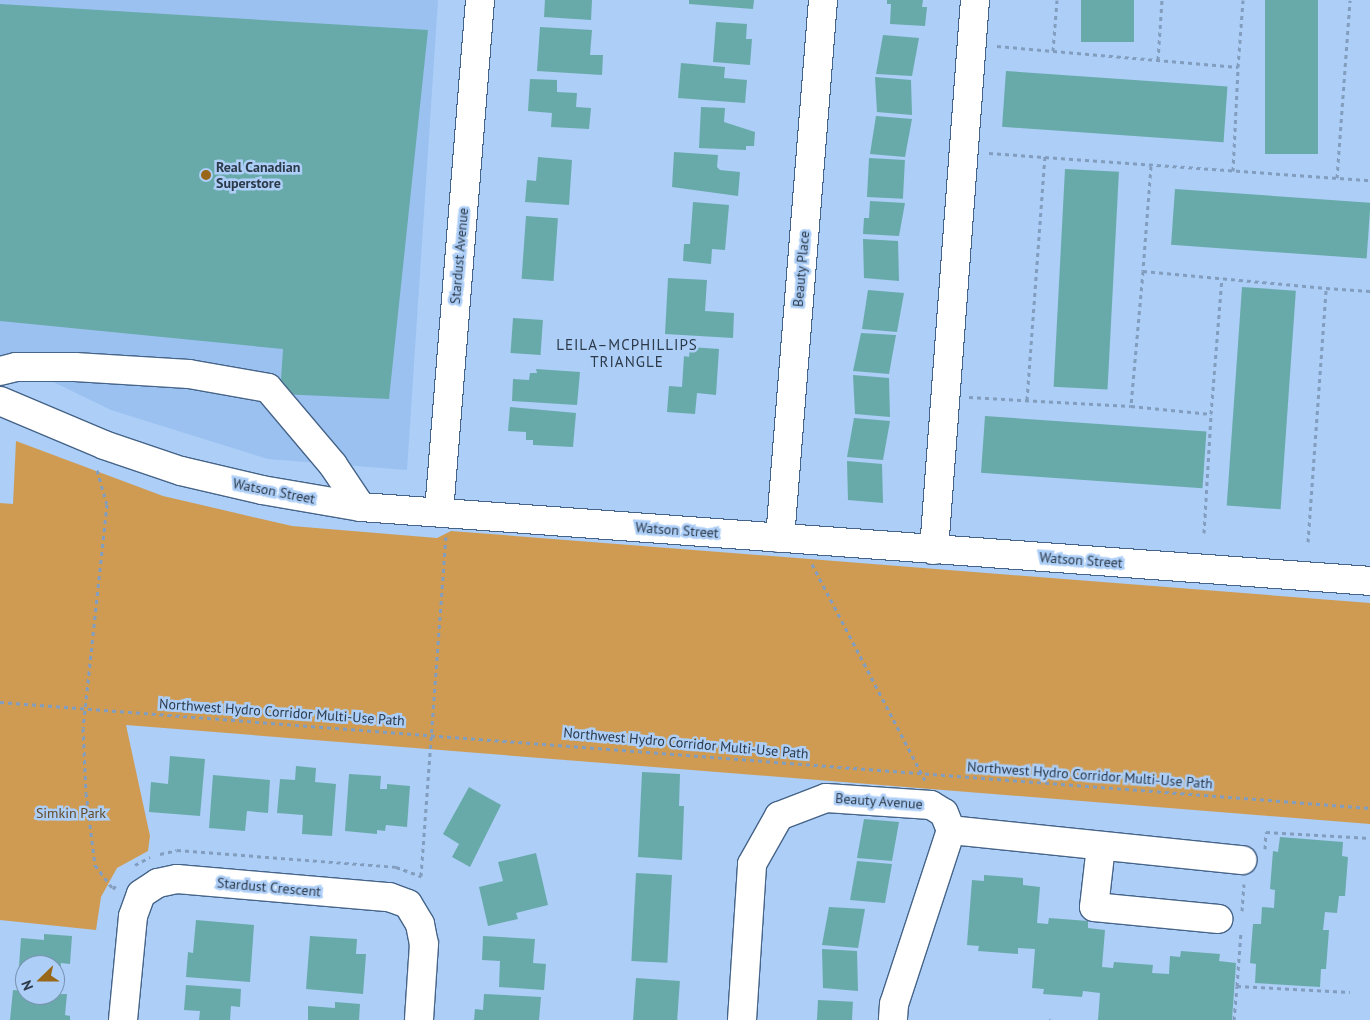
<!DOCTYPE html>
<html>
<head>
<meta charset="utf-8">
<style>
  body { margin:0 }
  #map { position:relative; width:1370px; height:1020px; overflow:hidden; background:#accef7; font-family:"PT Sans",sans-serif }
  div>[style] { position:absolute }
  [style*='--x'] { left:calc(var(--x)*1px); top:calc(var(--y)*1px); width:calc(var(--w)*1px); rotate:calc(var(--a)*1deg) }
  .built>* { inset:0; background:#9bc1f0 }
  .green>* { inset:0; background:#cf9b53 }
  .building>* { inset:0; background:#68aaa9; transform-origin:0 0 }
  .path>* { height:3px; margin-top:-1.5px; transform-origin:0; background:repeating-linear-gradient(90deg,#829dbe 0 4px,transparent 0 8px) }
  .roads { filter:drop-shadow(1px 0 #466488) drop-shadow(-1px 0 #466488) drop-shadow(0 1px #466488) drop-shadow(0 -1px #466488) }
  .minor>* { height:28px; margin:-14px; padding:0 14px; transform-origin:14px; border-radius:14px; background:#fff }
  .dots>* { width:14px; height:14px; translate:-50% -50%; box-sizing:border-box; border:2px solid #accef7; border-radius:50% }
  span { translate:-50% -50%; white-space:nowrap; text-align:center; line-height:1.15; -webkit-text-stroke:5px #accef7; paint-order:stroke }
  .poi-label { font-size:14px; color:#2c3949; font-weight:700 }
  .left { translate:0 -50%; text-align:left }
  .street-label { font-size:14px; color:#2c3949 }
  .park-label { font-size:14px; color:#644822 }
  .neighbourhood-label { font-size:15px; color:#2c3949; letter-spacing:1px }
  .north { position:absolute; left:15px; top:955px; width:50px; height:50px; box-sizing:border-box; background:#accef7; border:1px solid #7992b1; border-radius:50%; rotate:248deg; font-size:14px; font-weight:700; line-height:20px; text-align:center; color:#2c3949 }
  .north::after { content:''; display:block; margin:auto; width:18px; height:22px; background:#986719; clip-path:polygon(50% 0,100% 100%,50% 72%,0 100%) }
</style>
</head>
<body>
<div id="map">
  <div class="built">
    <div style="clip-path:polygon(0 0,438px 0,407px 470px,268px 459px,111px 410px,0 356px)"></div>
  </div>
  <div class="green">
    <div style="clip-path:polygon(16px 441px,163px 496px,292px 526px,437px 538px,451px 531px,1370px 603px,1370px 824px,126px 725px,150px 836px,148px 851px,117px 868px,101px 897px,96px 930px,0 920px,0 503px,13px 504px)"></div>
  </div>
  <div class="building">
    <div style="clip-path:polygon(545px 0,592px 0,591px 20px,544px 17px)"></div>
    <div style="clip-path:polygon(689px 0,754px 0,753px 9px,689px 4px)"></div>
    <div style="clip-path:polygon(887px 0,923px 0,922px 7px,927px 7px,925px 26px,890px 24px,891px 4px,887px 4px)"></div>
    <div style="left:1081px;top:0;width:53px;height:42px"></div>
    <div style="left:1265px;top:0;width:53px;height:154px"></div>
    <div style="clip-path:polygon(0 4px,428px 30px,389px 399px,280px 394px,283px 349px,0 321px)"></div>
    <div style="clip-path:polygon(716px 22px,747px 24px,746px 39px,752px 39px,750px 65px,713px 62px)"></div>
    <div style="clip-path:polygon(540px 27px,592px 30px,590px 55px,603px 55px,602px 75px,537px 71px)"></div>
    <div style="clip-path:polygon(883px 35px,919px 38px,912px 76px,876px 74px)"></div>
    <div style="clip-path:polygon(681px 63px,725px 67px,724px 78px,747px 80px,745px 103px,678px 98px)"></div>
    <div style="left:1006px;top:71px;width:222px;height:56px;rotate:4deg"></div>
    <div style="clip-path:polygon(875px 77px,911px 80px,912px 115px,877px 112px)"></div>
    <div style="clip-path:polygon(530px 79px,557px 80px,557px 92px,577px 93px,576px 107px,591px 108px,589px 129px,551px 127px,552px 113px,528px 111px)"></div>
    <div style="clip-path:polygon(701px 107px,725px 108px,724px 122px,755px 132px,754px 146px,746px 146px,746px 150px,699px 148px)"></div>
    <div style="clip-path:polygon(876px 116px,912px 119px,905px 157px,870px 154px)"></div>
    <div style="clip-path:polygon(674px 152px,718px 155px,717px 167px,720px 170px,740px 172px,738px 196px,672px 187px)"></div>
    <div style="clip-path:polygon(538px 157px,572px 160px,569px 205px,525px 202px,527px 180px,536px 181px)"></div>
    <div style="left:869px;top:158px;width:36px;height:39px;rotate:3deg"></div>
    <div style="left:1065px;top:169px;width:54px;height:218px;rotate:3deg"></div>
    <div style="left:1175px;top:189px;width:196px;height:56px;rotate:4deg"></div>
    <div style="clip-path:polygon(870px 201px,905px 203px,899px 236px,863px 234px,864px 218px,869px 218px)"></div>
    <div style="clip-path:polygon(693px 202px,729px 205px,725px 250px,712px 249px,711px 264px,683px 261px,684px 244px,690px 244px)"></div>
    <div style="left:526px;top:216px;width:32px;height:63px;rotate:4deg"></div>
    <div style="clip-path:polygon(863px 239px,898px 241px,899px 281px,864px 278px)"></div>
    <div style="clip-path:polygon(668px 278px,707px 280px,705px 311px,734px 313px,733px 338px,665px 334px)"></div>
    <div style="left:1242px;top:287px;width:54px;height:219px;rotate:4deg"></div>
    <div style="clip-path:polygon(868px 290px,904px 293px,897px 332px,862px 329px)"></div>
    <div style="left:513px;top:318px;width:30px;height:35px;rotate:4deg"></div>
    <div style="clip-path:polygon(861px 333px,896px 335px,889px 374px,853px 371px)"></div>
    <div style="clip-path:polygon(690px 347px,719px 349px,716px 395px,697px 393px,695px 414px,667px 412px,669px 386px,682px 387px,684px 356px,689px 357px)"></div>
    <div style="clip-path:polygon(536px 369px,580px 372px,577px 405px,512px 401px,513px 379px,529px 380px,530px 373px,537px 373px)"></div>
    <div style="clip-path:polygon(853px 375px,889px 378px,890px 417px,855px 414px)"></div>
    <div style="clip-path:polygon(510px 407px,576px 413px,573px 447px,533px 445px,533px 440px,526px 440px,526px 432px,508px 431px)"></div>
    <div style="left:985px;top:416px;width:222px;height:57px;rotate:4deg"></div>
    <div style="clip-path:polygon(854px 418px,890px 421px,883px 460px,847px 457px)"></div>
    <div style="clip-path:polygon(847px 461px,882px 464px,883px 503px,848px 500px)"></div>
    <div style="clip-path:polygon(170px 756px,205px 759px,200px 816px,149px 812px,151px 782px,168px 784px)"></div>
    <div style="clip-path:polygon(296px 766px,316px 768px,315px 782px,336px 784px,332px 836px,302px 834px,303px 815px,277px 813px,280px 779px,295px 780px)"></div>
    <div style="clip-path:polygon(642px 772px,680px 774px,679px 806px,684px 806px,682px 860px,638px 857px)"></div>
    <div style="clip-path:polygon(349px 774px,381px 776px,380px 789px,387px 789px,387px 784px,410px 786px,407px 827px,386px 825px,385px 831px,377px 830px,377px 834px,345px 831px)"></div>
    <div style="clip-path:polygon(213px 775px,270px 780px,268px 813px,247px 811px,245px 831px,209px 828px)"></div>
    <div style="clip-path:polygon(469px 787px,501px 805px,470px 867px,452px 857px,459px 844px,443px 834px)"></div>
    <div style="clip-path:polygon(864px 819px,899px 822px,892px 861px,857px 858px)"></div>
    <div style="clip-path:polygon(1280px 837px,1343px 842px,1342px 856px,1348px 857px,1345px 896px,1339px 896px,1337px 913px,1325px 912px,1323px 930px,1329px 930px,1326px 969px,1321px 969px,1320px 987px,1255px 983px,1256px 964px,1250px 963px,1253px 924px,1261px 924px,1262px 907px,1274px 908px,1275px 890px,1270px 889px,1273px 851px,1278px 852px)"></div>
    <div style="clip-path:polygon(536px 853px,548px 905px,516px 913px,518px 919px,488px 926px,479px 887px,503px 881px,498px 862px)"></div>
    <div style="clip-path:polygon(857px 861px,892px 864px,885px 903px,850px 900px)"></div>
    <div style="left:636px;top:873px;width:36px;height:88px;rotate:3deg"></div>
    <div style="clip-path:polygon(984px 875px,1023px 878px,1023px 885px,1040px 887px,1037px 923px,1048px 924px,1049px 918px,1088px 921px,1088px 928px,1105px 930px,1102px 967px,1113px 968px,1114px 962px,1153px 965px,1152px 973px,1169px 974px,1170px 956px,1180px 957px,1181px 951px,1220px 954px,1219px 961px,1236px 963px,1232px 1020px,1098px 1020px,1100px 993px,1083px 991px,1082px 997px,1043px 994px,1044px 989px,1032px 988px,1035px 949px,1018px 948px,1018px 954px,978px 951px,979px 946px,967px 945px,972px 880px,984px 881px)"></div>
    <div style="clip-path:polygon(829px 907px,865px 909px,858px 948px,822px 945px)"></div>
    <div style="clip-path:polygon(196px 920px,254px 925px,250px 982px,186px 977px,188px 952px,193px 953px)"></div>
    <div style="clip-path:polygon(44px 934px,72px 936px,70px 964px,61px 963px,59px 982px,55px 982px,55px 965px,25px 965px,25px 979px,22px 979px,23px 967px,19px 966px,21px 938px,44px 940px)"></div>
    <div style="clip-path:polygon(310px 936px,357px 939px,356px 954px,366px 954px,363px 994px,306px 989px)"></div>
    <div style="clip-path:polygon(483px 936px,535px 939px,533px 963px,546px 964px,544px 990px,499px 987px,500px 961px,482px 960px)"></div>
    <div style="clip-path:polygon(822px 949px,857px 951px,858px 991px,823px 988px)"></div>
    <div style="left:636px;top:978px;width:44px;height:42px;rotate:4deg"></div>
    <div style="clip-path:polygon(186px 985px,241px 989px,240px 1007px,231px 1006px,230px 1020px,199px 1020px,200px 1011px,184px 1010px)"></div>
    <div style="clip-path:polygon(13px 990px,25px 991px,25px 995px,67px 994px,65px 1015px,70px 1016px,70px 1020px,10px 1020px)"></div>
    <div style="clip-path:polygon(484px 994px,541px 997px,539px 1020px,474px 1020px,475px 1009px,483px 1010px)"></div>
    <div style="left:818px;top:1000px;width:35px;height:20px;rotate:3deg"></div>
    <div style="clip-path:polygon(335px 1002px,360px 1004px,359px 1020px,308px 1020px,308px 1006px,335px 1008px)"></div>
  </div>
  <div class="path">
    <div style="--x:997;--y:46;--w:242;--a:5"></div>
    <div style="--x:1238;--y:67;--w:67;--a:-85.7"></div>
    <div style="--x:1053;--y:51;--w:51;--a:-85.5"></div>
    <div style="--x:1158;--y:60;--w:60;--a:-86.2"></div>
    <div style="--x:989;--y:153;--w:382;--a:4.1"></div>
    <div style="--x:1151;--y:166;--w:105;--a:94.4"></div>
    <div style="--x:1143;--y:271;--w:184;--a:5.3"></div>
    <div style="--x:1233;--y:171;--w:104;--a:-87.2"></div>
    <div style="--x:1337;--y:178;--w:178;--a:-85.8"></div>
    <div style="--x:1143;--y:271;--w:136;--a:95.1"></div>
    <div style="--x:1131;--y:406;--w:80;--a:5.7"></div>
    <div style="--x:1211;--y:414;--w:136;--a:-85.4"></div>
    <div style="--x:969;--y:397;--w:162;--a:3.2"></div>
    <div style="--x:1027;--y:400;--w:244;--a:-85.8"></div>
    <div style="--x:97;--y:470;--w:35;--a:74"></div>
    <div style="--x:107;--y:504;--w:225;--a:96.1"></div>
    <div style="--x:83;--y:728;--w:65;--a:87.4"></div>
    <div style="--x:86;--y:793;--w:73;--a:82.9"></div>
    <div style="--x:95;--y:865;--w:30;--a:53"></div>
    <div style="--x:113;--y:889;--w:5;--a:-53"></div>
    <div style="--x:1204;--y:533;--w:119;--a:-86.6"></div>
    <div style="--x:1308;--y:542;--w:255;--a:-85.9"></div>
    <div style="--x:1326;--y:288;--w:44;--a:3.9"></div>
    <div style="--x:812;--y:564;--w:244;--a:62.4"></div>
    <div style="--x:0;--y:702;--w:1374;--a:4.42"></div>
    <div style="--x:1265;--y:849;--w:17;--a:-87"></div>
    <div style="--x:1266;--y:832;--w:104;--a:3.3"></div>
    <div style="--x:160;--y:854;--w:17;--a:-13"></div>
    <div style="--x:177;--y:850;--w:220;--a:4.4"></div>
    <div style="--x:396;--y:867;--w:27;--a:20"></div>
    <div style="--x:421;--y:876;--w:340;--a:-85.8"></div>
    <div style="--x:135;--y:865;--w:17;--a:-28"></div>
    <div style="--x:1242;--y:911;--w:27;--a:-86"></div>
    <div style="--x:1237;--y:986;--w:54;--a:-85.8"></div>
    <div style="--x:1049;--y:1019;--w:1;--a:45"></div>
    <div style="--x:1234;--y:1020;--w:34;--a:-85"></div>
    <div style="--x:1237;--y:986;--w:113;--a:3"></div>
  </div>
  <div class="roads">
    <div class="minor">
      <div style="--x:0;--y:371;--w:16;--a:-14"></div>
      <div style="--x:16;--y:367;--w:59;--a:0"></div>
      <div style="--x:75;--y:367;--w:114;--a:3.5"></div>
      <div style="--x:189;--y:374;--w:80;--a:10"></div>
      <div style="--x:268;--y:388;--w:101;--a:49.8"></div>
      <div style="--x:333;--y:465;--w:50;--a:56.3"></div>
      <div style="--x:0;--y:401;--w:113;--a:22.9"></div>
      <div style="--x:104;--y:445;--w:81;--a:18.7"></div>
      <div style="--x:181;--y:471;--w:83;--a:13.2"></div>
      <div style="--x:262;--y:490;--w:100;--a:9.7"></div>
      <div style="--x:361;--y:507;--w:1012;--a:4.19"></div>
      <div style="--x:439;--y:512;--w:514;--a:-85.42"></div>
      <div style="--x:780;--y:538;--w:540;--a:-85.43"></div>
      <div style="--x:934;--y:550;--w:552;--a:-85.74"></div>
      <div style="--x:951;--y:830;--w:293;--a:5.9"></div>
      <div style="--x:1101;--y:846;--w:61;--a:96.5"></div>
      <div style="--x:1094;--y:907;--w:125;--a:5.5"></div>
      <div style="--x:123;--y:1020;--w:104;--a:-84.5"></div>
      <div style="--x:133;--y:916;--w:23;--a:-70"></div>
      <div style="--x:141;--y:894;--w:20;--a:-33"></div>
      <div style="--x:158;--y:883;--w:19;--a:-12"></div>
      <div style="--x:177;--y:879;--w:213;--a:4.9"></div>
      <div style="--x:389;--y:897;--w:20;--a:20"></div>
      <div style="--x:408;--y:904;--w:23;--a:59"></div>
      <div style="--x:420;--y:924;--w:20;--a:79"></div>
      <div style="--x:424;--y:944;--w:76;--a:93.8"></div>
      <div style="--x:742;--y:1020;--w:156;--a:-86.3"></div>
      <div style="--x:752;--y:864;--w:55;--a:-60.6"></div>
      <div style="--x:779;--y:816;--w:50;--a:-21"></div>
      <div style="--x:826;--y:798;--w:105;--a:3.8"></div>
      <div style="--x:931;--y:805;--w:15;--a:32"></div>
      <div style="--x:944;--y:813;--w:18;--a:68"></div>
      <div style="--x:951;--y:830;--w:183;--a:108.1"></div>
      <div style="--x:894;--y:1004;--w:16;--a:94"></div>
    </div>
  </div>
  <div class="dots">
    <div style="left:206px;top:175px;background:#986719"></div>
  </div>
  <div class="poi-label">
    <span class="left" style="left:216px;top:175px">Real Canadian<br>Superstore</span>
  </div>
  <div class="street-label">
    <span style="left:459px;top:256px;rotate:-85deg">Stardust Avenue</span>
    <span style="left:801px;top:269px;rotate:-85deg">Beauty Place</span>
    <span style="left:274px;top:491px;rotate:11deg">Watson Street</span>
    <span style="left:677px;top:530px;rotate:4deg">Watson Street</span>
    <span style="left:1081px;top:560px;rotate:4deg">Watson Street</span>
    <span style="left:282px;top:712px;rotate:4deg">Northwest Hydro Corridor Multi-Use Path</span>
    <span style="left:686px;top:743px;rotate:5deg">Northwest Hydro Corridor Multi-Use Path</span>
    <span style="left:1090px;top:775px;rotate:4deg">Northwest Hydro Corridor Multi-Use Path</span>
    <span style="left:879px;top:801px;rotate:4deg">Beauty Avenue</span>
    <span style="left:269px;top:887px;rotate:5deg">Stardust Crescent</span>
  </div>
  <div class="park-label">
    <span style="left:71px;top:813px">Simkin Park</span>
  </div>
  <div class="neighbourhood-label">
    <span style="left:627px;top:353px">LEILA–MCPHILLIPS<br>TRIANGLE</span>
  </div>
  <div class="north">N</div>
</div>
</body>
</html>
